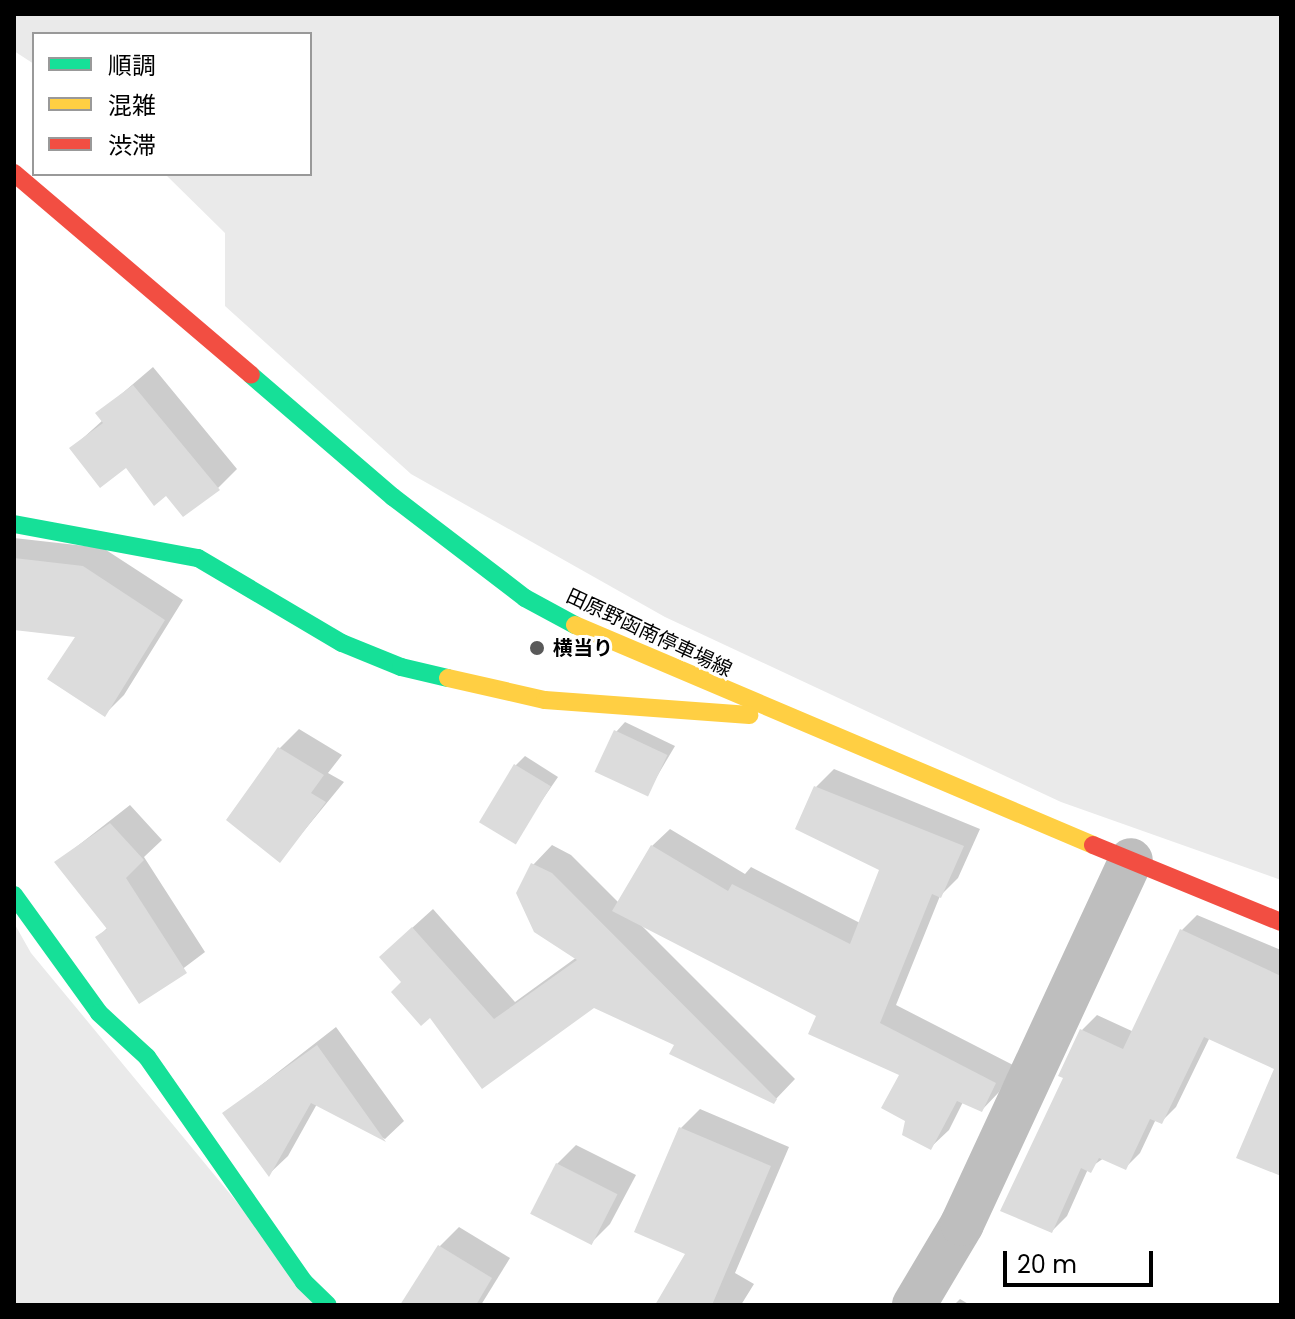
<!DOCTYPE html>
<html>
<head>
<meta charset="utf-8">
<style>
  body { margin:0 }
  #map { position:relative; width:1295px; height:1319px; overflow:hidden; background:#fff; font-family:Poppins,"Noto Sans JP",sans-serif }
  div>[style] { position:absolute }
  [style*='--x'] { left:calc(var(--x)*1px); top:calc(var(--y)*1px); width:calc(var(--w)*1px); rotate:calc(var(--a)*1deg) }
  .green>* { inset:0; background:#eaeaea }
  .shadow>* { inset:0; background:#0003 }
  .building>* { inset:0; background:#dcdcdc; transform-origin:0 0 }
  .street>* { height:44px; margin:-22px; padding:0 22px; transform-origin:22px; border-radius:22px; background:#bebebe }
  .fast>* { height:18px; margin:-9px; padding:0 9px; transform-origin:9px; border-radius:9px; background:#16e098 }
  .slow>* { height:18px; margin:-9px; padding:0 9px; transform-origin:9px; border-radius:9px; background:#ffcf43 }
  .jam>* { height:18px; margin:-9px; padding:0 9px; transform-origin:9px; border-radius:9px; background:#f24e42 }
  .dots>* { width:22px; height:22px; translate:-50% -50%; box-sizing:border-box; border:4px solid #fff; border-radius:50% }
  span { translate:-50% -50%; white-space:nowrap; text-align:center; line-height:1.15; -webkit-text-stroke:6px #fff; paint-order:stroke }
  .street-label { font-size:20px; color:#000 }
  .poi-label { font-size:20px; color:#000; font-weight:700 }
  .left { translate:0 -50%; text-align:left }
  .frame { position:absolute; inset:0; border:16px solid #000; pointer-events:none }
  .legend { position:absolute; left:32px; top:32px; width:280px; height:144px; box-sizing:border-box; background:#fff; border:2px solid #999; margin:0; padding:10px 14px; list-style:none; font-size:24px; color:#000 }
  .legend li { display:flex; align-items:center; gap:16px; height:40px }
  .legend b { width:40px; border:2px solid #999 }
  .scale { position:absolute; left:1003px; top:1251px; width:150px; height:36px; box-sizing:border-box; border:4px solid #000; border-top:0; padding-left:10px; font-size:24px; line-height:28px; white-space:nowrap; color:#000; -webkit-text-stroke:6px #fff; paint-order:stroke }
</style>
</head>
<body>
<div id="map">
  <div class="green">
    <div style="clip-path:polygon(14px 14px,1281px 14px,1281px 880px,1061px 802px,665px 617px,411px 474px,225px 306px,225px 233px,165px 174px,310px 174px,310px 34px,34px 34px,34px 64px,14px 51px)"></div>
    <div style="clip-path:polygon(14px 923px,31px 953px,322px 1305px,14px 1305px)"></div>
  </div>
  <div class="shadow">
    <div style="clip-path:polygon(153px 367px,237px 469px,218px 488px,166px 493px,126px 465px,72px 448px,103px 420px,98px 414px)"></div>
    <div style="clip-path:polygon(14px 538px,103px 548px,183px 600px,124px 695px,105px 714px,78px 636px,14px 628px)"></div>
    <div style="clip-path:polygon(625px 722px,675px 746px,646px 795px,616px 732px)"></div>
    <div style="clip-path:polygon(299px 729px,342px 755px,328px 773px,344px 782px,280px 860px,280px 748px)"></div>
    <div style="clip-path:polygon(525px 756px,558px 777px,514px 841px,516px 765px)"></div>
    <div style="clip-path:polygon(834px 769px,980px 829px,958px 878px,940px 896px,896px 1005px,1013px 1065px,999px 1092px,982px 1110px,963px 1102px,949px 1130px,931px 1147px,907px 1119px,902px 1074px,819px 1015px,641px 925px,795px 1079px,774px 1101px,676px 1044px,594px 1006px,483px 1086px,404px 982px,401px 938px,433px 909px,515px 1002px,577px 957px,533px 865px,552px 845px,571px 855px,619px 903px,652px 846px,670px 829px,745px 874px,751px 867px,860px 923px,882px 869px,816px 787px)"></div>
    <div style="clip-path:polygon(130px 805px,162px 840px,144px 857px,205px 952px,140px 1001px,98px 937px,108px 927px,57px 862px)"></div>
    <div style="clip-path:polygon(1197px 915px,1281px 950px,1281px 1056px,1210px 1037px,1176px 1107px,1161px 1122px,1156px 1119px,1140px 1153px,1125px 1168px,1104px 1158px,1088px 1169px,1067px 1216px,1052px 1231px,1066px 1077px,1061px 1075px,1082px 1030px,1097px 1015px,1134px 1032px,1182px 930px)"></div>
    <div style="clip-path:polygon(336px 1027px,404px 1121px,385px 1139px,317px 1104px,288px 1156px,269px 1174px,224px 1114px)"></div>
    <div style="clip-path:polygon(700px 1109px,789px 1147px,735px 1273px,754px 1284px,741px 1305px,658px 1305px,688px 1253px,681px 1128px)"></div>
    <div style="clip-path:polygon(576px 1145px,636px 1175px,610px 1224px,591px 1243px,557px 1164px)"></div>
    <div style="clip-path:polygon(459px 1227px,510px 1258px,481px 1305px,403px 1305px,440px 1246px)"></div>
    <div style="clip-path:polygon(960px 1299px,970px 1305px,954px 1305px)"></div>
  </div>
  <div class="building">
    <div style="clip-path:polygon(133px 385px,220px 490px,183px 517px,166px 496px,154px 506px,126px 468px,100px 488px,69px 448px,103px 423px,95px 413px)"></div>
    <div style="clip-path:polygon(14px 558px,83px 566px,165px 620px,105px 717px,47px 679px,75px 637px,14px 630px)"></div>
    <div style="left:614px;top:730px;width:59px;height:46px;rotate:25deg"></div>
    <div style="clip-path:polygon(278px 747px,324px 775px,311px 793px,326px 802px,280px 863px,226px 820px)"></div>
    <div style="left:514px;top:764px;width:43px;height:68px;rotate:31deg"></div>
    <div style="clip-path:polygon(814px 786px,964px 846px,941px 898px,932px 894px,880px 1023px,996px 1083px,982px 1112px,957px 1101px,931px 1150px,902px 1135px,905px 1121px,881px 1108px,899px 1075px,808px 1034px,816px 1016px,612px 911px,651px 845px,728px 891px,732px 884px,850px 944px,879px 870px,795px 829px)"></div>
    <div style="clip-path:polygon(110px 823px,144px 860px,126px 878px,187px 973px,139px 1004px,95px 937px,107px 929px,54px 862px)"></div>
    <div style="clip-path:polygon(531px 863px,552px 873px,777px 1099px,774px 1104px,669px 1054px,674px 1045px,594px 1008px,482px 1089px,430px 1018px,421px 1026px,391px 992px,401px 982px,379px 957px,412px 927px,494px 1019px,577px 960px,534px 932px,516px 893px)"></div>
    <div style="clip-path:polygon(1180px 929px,1281px 976px,1281px 1176px,1236px 1158px,1274px 1069px,1204px 1037px,1162px 1124px,1150px 1119px,1126px 1170px,1099px 1158px,1091px 1173px,1081px 1168px,1052px 1233px,1000px 1211px,1063px 1078px,1058px 1076px,1080px 1029px,1123px 1049px)"></div>
    <div style="clip-path:polygon(317px 1045px,386px 1142px,311px 1103px,269px 1177px,222px 1113px)"></div>
    <div style="clip-path:polygon(679px 1127px,771px 1166px,712px 1305px,655px 1305px,685px 1254px,634px 1232px)"></div>
    <div style="left:556px;top:1163px;width:69px;height:57px;rotate:27deg"></div>
    <div style="clip-path:polygon(438px 1245px,492px 1278px,476px 1305px,400px 1305px)"></div>
  </div>
  <div class="street">
    <div style="--x:914;--y:1305;--w:94;--a:-59.3"></div>
    <div style="--x:962;--y:1224;--w:401;--a:-65.1"></div>
  </div>
  <div class="fast">
    <div style="--x:251;--y:375;--w:187;--a:40.7"></div>
    <div style="--x:393;--y:497;--w:166;--a:37.4"></div>
    <div style="--x:525;--y:598;--w:57;--a:28.4"></div>
    <div style="--x:14;--y:524;--w:187;--a:10.5"></div>
    <div style="--x:198;--y:558;--w:167;--a:30.6"></div>
    <div style="--x:342;--y:643;--w:64;--a:22.1"></div>
    <div style="--x:401;--y:667;--w:48;--a:13.2"></div>
    <div style="--x:14;--y:895;--w:145;--a:54.2"></div>
    <div style="--x:99;--y:1013;--w:65;--a:42.5"></div>
    <div style="--x:147;--y:1057;--w:274;--a:55.1"></div>
    <div style="--x:304;--y:1282;--w:33;--a:44"></div>
  </div>
  <div class="slow">
    <div style="--x:575;--y:625;--w:563;--a:23.01"></div>
    <div style="--x:448;--y:678;--w:99;--a:12.8"></div>
    <div style="--x:545;--y:700;--w:205;--a:4.2"></div>
  </div>
  <div class="jam">
    <div style="--x:14;--y:173;--w:311;--a:40.4"></div>
    <div style="--x:1093;--y:845;--w:203;--a:22.3"></div>
  </div>
  <div class="dots">
    <div style="left:537px;top:648px;background:#595959"></div>
  </div>
  <div class="street-label">
    <span style="left:649px;top:633px;rotate:25deg">田原野函南停車場線</span>
  </div>
  <div class="poi-label">
    <span class="left" style="left:553px;top:648px">横当り</span>
  </div>
  <div class="frame"></div>
  <ul class="legend">
  <li><b style="height:10px;background:#16e098"></b>順調</li>
  <li><b style="height:10px;background:#ffcf43"></b>混雑</li>
  <li><b style="height:10px;background:#f24e42"></b>渋滞</li>
  </ul>
  <div class="scale">20 m</div>
</div>
</body>
</html>
